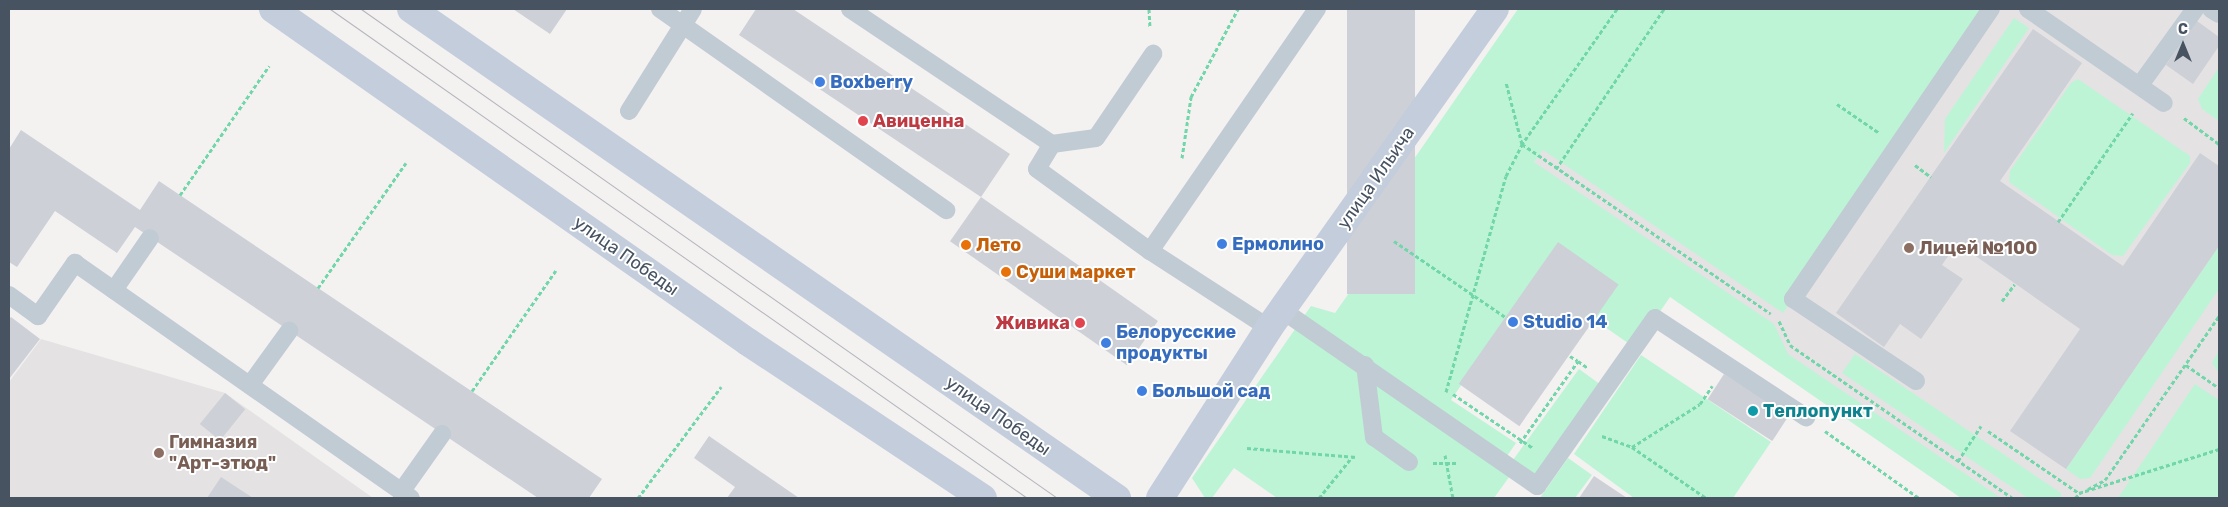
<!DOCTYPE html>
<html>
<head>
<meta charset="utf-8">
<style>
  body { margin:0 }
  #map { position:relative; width:2228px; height:507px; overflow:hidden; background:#f4f1f1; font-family:Rubik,sans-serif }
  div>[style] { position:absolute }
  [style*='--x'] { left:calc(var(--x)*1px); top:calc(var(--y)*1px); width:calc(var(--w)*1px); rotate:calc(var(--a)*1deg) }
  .education>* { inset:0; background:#e5e2e3 }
  .green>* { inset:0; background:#bdf4d5; transform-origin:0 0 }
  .building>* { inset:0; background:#cdd0d6; transform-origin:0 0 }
  .path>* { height:3px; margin-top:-1.5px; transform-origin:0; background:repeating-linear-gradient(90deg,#71d6a9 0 4px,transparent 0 6.5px) }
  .lane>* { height:18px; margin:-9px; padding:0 9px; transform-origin:9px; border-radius:9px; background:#c1cbd4 }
  .secondary>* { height:28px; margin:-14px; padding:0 14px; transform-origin:14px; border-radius:14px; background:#c3cddb }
  .tram>* { height:1px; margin:-0.5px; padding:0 0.5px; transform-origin:0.5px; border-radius:0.5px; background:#b3b6bc }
  .dots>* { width:14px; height:14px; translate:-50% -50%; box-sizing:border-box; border:2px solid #fff; border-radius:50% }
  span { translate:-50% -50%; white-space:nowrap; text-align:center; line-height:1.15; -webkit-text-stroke:4px #fff; paint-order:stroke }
  .shop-label { font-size:18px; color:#366cbe; font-weight:700 }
  .left { translate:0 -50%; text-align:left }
  .health-label { font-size:18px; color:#be3a42; font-weight:700 }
  .right { translate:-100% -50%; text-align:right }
  .street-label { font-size:18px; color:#475361 }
  .food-label { font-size:18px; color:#c56008; font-weight:700 }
  .education-label { font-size:18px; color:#785e54; font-weight:700 }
  .culture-label { font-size:18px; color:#0d838f; font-weight:700 }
  .frame { position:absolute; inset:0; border:10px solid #475361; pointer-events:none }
  .north { position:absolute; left:2158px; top:20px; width:50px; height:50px; -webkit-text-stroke:4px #fff; paint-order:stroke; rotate:0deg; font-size:14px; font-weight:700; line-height:20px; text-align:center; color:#475361 }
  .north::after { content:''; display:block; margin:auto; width:18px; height:22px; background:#475361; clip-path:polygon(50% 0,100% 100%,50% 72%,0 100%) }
</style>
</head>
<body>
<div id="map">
  <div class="education">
    <div style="clip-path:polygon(1641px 9px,2219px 9px,2219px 498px,1961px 498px,1534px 162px)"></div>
    <div style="clip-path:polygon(41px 339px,225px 393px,373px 498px,9px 498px,9px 382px)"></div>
  </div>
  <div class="green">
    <div style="clip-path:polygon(1518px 9px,1991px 9px,1783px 313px,1543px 150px,1534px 162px,1774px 324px,1788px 354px,2001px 498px,1961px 498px,1670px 297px,1635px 348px,1595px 320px,1558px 243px,1451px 400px,1516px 443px,1503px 462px,1512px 473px,1494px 498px,1277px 498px,1234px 468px,1212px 498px,1205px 498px,1192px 478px,1311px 306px,1335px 313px,1378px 252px,1364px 231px)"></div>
    <div style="clip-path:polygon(2014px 18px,2029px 28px,1944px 153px,1945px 119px)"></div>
    <div style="clip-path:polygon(2219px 67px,2219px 121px,2202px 109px,2198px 99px)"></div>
    <div style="clip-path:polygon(2078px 79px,2190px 156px,2190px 163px,2123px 256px,2112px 255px,2009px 182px,2010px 171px,2071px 83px)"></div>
    <div style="clip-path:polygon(2219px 246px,2219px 289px,2090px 478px,2080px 479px,2066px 469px)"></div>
    <div style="clip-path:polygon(2219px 350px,2219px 373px,2212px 363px)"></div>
    <div style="clip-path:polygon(1855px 354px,2061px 493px,2061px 498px,2028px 498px,1842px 373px)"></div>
    <div style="clip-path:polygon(1641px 355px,1771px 442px,1733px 498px,1634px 498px,1574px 454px)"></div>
    <div style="left:1579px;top:369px;width:32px;height:121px;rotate:36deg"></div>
    <div style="clip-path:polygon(2195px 384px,2219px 400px,2219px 498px,2118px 498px)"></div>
    <div style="clip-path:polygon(1568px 458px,1592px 475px,1575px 498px,1540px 498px)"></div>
  </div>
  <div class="building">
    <div style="clip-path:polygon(513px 9px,567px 9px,550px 34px)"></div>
    <div style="clip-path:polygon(756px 9px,793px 9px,1010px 154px,981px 197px,739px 35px)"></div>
    <div style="left:1347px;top:9px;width:68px;height:285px"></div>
    <div style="clip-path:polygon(2197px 21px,2219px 37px,2219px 46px,2193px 84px,2166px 65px)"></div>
    <div style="clip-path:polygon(2033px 29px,2082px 63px,2000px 181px,2123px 266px,2200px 153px,2219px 166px,2219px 246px,2066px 469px,2010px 431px,2080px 329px,1957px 243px,1942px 265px,1963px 279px,1921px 339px,1900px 324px,1884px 347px,1836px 313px)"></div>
    <div style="clip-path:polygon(21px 130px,140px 210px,159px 181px,602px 479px,589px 498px,538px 498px,135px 227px,117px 253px,55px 211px,17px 267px,9px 262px,9px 149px)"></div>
    <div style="left:981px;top:197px;width:216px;height:54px;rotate:35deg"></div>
    <div style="left:1558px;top:242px;width:74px;height:173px;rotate:35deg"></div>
    <div style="clip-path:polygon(11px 317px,40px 339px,9px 379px,9px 319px)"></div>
    <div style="left:1724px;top:374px;width:77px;height:30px;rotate:33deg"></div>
    <div style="left:225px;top:393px;width:26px;height:40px;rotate:39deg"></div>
    <div style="clip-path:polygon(709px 436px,799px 498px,727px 498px,735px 487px,694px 458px)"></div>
    <div style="clip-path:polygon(1594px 476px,1627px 498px,1579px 498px)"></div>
    <div style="clip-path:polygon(221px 477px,253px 498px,207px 498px)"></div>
  </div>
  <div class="path">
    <div style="--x:1149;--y:9;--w:19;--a:87"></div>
    <div style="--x:1617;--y:9;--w:165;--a:125.1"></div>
    <div style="--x:1522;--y:144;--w:301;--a:34.3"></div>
    <div style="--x:1837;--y:104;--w:50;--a:34.3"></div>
    <div style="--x:2184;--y:118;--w:44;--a:36.6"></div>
    <div style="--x:1182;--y:158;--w:62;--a:-81.6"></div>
    <div style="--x:1191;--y:97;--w:100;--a:-61.9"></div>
    <div style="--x:1915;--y:165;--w:20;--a:37"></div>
    <div style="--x:1556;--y:169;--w:193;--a:-56"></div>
    <div style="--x:180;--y:195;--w:157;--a:-55.4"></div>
    <div style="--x:2058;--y:222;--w:132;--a:-55.5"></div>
    <div style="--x:1394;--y:241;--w:137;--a:34.3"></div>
    <div style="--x:318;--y:288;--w:153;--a:-54.9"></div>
    <div style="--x:2002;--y:301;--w:21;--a:-53"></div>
    <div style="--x:1779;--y:321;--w:26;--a:65"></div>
    <div style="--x:1790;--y:345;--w:270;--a:34.5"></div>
    <div style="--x:1570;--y:356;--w:9;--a:32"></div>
    <div style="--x:2186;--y:365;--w:40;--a:34.9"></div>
    <div style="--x:472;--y:391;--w:147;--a:-55.2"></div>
    <div style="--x:1446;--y:392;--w:224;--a:-74.5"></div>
    <div style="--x:1506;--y:176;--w:36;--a:-63"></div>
    <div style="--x:1522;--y:144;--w:64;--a:-104.5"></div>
    <div style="--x:1453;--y:394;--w:97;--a:34"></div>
    <div style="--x:1825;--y:431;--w:115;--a:35.5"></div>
    <div style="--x:1988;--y:431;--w:110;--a:34.3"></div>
    <div style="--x:2079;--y:493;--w:147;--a:-17.4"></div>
    <div style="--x:1602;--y:436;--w:32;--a:20"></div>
    <div style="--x:1632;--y:447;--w:90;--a:34.6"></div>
    <div style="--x:1520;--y:443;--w:100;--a:-54.7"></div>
    <div style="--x:1578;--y:361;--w:12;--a:35"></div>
    <div style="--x:1632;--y:447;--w:80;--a:-32.3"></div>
    <div style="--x:1700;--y:404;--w:22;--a:-56"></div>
    <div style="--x:1247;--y:448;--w:110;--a:4.7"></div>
    <div style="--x:1445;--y:455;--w:44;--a:79.5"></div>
    <div style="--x:1958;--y:461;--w:42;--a:-56.7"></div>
    <div style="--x:1433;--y:463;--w:24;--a:0"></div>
    <div style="--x:2088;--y:489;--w:19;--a:-28"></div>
    <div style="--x:2105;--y:480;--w:200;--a:-55.2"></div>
    <div style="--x:638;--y:498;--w:139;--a:-53.2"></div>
    <div style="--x:1319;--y:498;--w:53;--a:-51.2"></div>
    <div style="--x:2075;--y:498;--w:7;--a:-45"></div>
  </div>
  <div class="lane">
    <div style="--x:660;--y:9;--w:350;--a:35.1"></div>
    <div style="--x:850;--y:9;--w:243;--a:33.8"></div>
    <div style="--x:1052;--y:144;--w:29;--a:121"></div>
    <div style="--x:1037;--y:169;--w:140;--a:36"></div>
    <div style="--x:1150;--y:251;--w:142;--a:32.9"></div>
    <div style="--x:2028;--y:9;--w:165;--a:34.7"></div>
    <div style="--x:2211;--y:9;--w:9;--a:32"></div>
    <div style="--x:2140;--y:85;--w:94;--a:-54.1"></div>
    <div style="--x:629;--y:111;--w:120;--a:-57.9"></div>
    <div style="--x:1052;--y:144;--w:44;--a:-7.8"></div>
    <div style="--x:1096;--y:138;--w:102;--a:-55.8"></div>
    <div style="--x:1150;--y:251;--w:294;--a:-55.4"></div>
    <div style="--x:114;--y:290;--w:63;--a:-55.3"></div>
    <div style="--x:9;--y:295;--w:36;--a:36"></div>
    <div style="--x:38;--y:316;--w:65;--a:-55.1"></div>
    <div style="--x:75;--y:263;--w:410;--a:35"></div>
    <div style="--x:1282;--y:310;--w:310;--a:34.6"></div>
    <div style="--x:1537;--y:486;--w:205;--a:-54.9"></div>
    <div style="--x:1655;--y:318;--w:181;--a:33.3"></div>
    <div style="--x:1365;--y:365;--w:73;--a:82.9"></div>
    <div style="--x:1374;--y:437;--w:43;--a:35.5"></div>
    <div style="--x:1916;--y:381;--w:148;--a:-146.3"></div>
    <div style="--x:1793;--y:299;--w:351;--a:-55.7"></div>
    <div style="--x:250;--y:385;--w:67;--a:-54.2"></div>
    <div style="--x:401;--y:492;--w:71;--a:-54.7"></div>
  </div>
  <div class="secondary">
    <div style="--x:273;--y:9;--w:580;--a:35.03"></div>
    <div style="--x:748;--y:342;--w:282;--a:33.6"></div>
    <div style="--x:411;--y:9;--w:859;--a:34.71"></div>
    <div style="--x:1160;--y:498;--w:202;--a:-57.3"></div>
    <div style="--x:1269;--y:328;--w:391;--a:-54.7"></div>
  </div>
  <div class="tram">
    <div style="--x:330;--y:9;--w:851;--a:35.05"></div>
    <div style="--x:361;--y:9;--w:851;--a:35.09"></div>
  </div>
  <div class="dots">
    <div style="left:820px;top:82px;background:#3f7fe0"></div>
    <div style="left:863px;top:121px;background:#e0444e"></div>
    <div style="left:1222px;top:244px;background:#3f7fe0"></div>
    <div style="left:966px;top:245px;background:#e8710a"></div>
    <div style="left:1909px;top:248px;background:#8d6e63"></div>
    <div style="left:1006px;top:272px;background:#e8710a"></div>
    <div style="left:1513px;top:322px;background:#3f7fe0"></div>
    <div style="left:1080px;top:323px;background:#e0444e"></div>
    <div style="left:1106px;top:343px;background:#3f7fe0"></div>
    <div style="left:1142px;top:391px;background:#3f7fe0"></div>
    <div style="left:1753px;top:411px;background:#0f9aa8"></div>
    <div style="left:159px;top:453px;background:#8d6e63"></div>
  </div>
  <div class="shop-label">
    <span class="left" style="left:830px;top:82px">Boxberry</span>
    <span class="left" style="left:1232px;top:244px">Ермолино</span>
    <span class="left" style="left:1523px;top:322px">Studio 14</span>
    <span class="left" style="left:1116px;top:343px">Белорусские<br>продукты</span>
    <span class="left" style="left:1152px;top:391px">Большой сад</span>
  </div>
  <div class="health-label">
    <span class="left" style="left:873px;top:121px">Авиценна</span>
    <span class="right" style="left:1070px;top:323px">Живика</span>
  </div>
  <div class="street-label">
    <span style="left:1376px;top:178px;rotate:-55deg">улица Ильича</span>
    <span style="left:626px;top:256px;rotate:35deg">улица Победы</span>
    <span style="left:998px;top:416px;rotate:35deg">улица Победы</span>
  </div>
  <div class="food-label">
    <span class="left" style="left:976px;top:245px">Лето</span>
    <span class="left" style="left:1016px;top:272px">Суши маркет</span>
  </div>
  <div class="education-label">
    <span class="left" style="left:1919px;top:248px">Лицей №100</span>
    <span class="left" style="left:169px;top:453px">Гимназия<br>"Арт-этюд"</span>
  </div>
  <div class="culture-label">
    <span class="left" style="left:1763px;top:411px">Теплопункт</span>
  </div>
  <div class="frame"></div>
  <div class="north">С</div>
</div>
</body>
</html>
